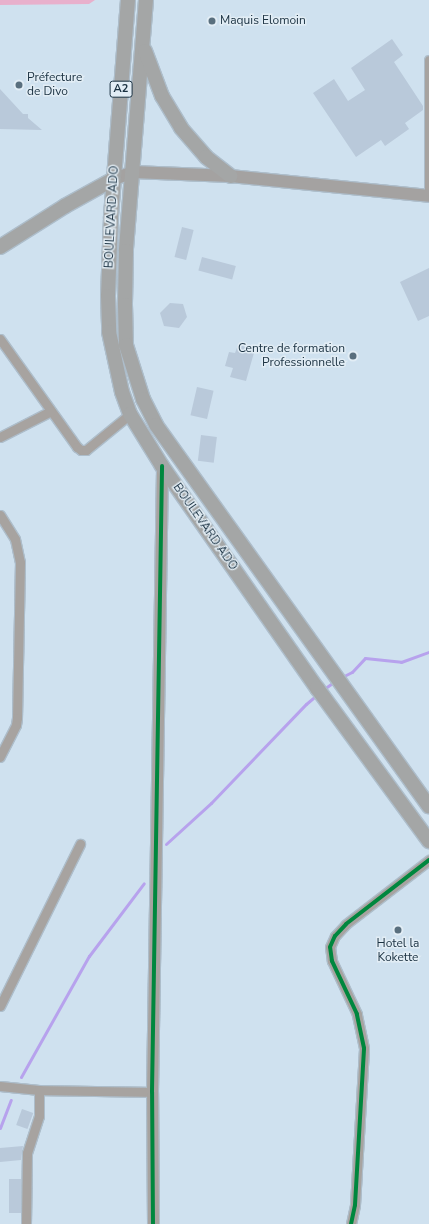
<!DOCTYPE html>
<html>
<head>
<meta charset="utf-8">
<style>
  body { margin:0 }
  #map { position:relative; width:429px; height:1224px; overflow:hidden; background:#cfe1ef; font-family:"Nunito Sans",sans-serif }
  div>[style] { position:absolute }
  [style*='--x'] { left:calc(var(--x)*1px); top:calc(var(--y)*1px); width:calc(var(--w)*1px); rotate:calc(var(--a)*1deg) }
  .green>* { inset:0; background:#e8b0cc }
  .stream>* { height:3px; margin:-1.5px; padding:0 1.5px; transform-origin:1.5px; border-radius:1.5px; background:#b7a2ed }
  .building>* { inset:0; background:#b9c9da; transform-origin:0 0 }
  .roads { filter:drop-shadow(1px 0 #adbdca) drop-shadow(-1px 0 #adbdca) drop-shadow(0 1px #adbdca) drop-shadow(0 -1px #adbdca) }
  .minor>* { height:9px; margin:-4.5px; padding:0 4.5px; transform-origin:4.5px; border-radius:4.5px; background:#a7a3a0 }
  .tertiary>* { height:11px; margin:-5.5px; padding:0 5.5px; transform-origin:5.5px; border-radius:5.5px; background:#a7a3a0 }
  .secondary>* { height:12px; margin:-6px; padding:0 6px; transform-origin:6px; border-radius:6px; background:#a4a2a1 }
  .primary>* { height:14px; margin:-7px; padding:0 7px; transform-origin:7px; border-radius:7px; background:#a4a6a6 }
  .cycleway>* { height:4px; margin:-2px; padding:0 2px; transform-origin:2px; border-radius:2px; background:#00873e }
  .dots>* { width:11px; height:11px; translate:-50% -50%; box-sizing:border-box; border:2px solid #e2edf5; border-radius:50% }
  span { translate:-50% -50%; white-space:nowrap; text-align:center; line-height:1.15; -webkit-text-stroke:3px #e2edf5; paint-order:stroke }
  .shield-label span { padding:1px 3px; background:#e2edf5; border:1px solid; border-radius:3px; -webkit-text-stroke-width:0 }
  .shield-label { font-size:11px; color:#1a3141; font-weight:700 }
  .poi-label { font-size:12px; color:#1a3141 }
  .left { translate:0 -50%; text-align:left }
  .right { translate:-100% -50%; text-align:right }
  .street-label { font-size:12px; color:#1a3141 }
</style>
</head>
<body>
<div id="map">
  <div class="green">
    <div style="clip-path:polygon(0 0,95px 0,89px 4px,0 5px)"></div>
  </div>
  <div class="stream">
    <div style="--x:342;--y:677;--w:11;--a:-27"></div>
    <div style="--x:352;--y:672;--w:19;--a:-47"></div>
    <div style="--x:365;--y:658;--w:36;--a:6"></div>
    <div style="--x:401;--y:662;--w:30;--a:-20"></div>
    <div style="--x:324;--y:689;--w:14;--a:-36"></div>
    <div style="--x:166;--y:844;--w:61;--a:-42.3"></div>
    <div style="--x:211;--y:803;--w:137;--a:-46.2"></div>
    <div style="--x:306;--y:704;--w:16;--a:-40"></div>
    <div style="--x:21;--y:1077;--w:139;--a:-60.7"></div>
    <div style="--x:89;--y:956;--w:91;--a:-53"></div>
    <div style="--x:0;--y:1128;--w:30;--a:-69"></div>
  </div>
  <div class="building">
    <div style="clip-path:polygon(392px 39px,403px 55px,394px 62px,423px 106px,423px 110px,405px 123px,409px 129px,385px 146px,381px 140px,356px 157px,313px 93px,334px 79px,348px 101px,365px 90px,351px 68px)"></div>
    <div style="clip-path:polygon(0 89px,23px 114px,28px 114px,28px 118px,42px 130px,0 129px)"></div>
    <div style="left:182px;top:227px;width:12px;height:31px;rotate:14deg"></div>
    <div style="left:202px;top:257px;width:35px;height:14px;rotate:15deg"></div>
    <div style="clip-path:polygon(429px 268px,429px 316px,418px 321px,400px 282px)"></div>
    <div style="clip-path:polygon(170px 303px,183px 304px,187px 317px,179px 328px,164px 326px,160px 313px)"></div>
    <div style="clip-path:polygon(238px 345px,255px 349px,246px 381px,230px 377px,233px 368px,225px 366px,229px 352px,235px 353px)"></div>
    <div style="left:197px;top:387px;width:17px;height:29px;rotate:13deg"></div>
    <div style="left:201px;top:435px;width:16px;height:26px;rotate:7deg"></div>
    <div style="left:22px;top:1109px;width:12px;height:17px;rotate:20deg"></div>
    <div style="clip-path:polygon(23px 1146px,21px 1160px,0 1162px,0 1148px)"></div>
    <div style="left:9px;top:1179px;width:12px;height:34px"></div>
  </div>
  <div class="roads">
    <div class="minor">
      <div style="--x:429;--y:196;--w:136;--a:-90"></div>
      <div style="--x:0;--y:339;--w:133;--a:54.5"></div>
      <div style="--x:77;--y:447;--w:5;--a:37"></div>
      <div style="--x:81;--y:450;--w:5;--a:0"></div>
      <div style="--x:86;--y:450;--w:57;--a:-39.3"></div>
      <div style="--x:0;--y:437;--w:57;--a:-27"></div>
      <div style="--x:0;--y:515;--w:28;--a:58"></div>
      <div style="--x:15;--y:539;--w:24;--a:78"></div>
      <div style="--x:20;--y:562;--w:156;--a:91.1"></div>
      <div style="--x:17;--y:718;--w:7;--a:98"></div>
      <div style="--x:16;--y:725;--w:36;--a:117"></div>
      <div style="--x:0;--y:1006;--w:181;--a:-63.7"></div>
      <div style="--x:0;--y:1086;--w:39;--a:6"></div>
      <div style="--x:39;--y:1090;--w:113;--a:1"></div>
      <div style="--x:26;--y:1224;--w:71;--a:-89.2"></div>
      <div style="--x:27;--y:1153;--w:39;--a:-72"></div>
      <div style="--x:39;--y:1116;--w:26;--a:-90"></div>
      <div style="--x:351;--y:1224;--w:19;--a:-78"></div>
      <div style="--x:355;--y:1205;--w:157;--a:-86.7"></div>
      <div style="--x:364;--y:1048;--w:35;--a:-102"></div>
      <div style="--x:357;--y:1014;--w:59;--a:-115.3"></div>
      <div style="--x:332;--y:961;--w:14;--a:-98"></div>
      <div style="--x:330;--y:947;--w:12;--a:-66"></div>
      <div style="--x:335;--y:936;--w:16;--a:-47"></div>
      <div style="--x:346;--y:924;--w:105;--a:-37.6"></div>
    </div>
    <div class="tertiary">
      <div style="--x:153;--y:1224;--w:132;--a:-90.4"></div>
      <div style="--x:152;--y:1092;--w:626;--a:-89.08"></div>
    </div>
    <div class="secondary">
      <div style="--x:114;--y:179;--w:20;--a:-20"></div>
      <div style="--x:133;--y:172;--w:97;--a:2.4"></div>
      <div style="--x:230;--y:176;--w:200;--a:5.7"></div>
    </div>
    <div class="primary">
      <div style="--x:128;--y:0;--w:219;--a:94.5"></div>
      <div style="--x:111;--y:218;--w:78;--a:92.2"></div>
      <div style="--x:108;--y:296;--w:36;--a:88"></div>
      <div style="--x:109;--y:332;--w:61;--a:77.8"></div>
      <div style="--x:122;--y:392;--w:23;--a:70"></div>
      <div style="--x:130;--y:414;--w:61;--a:58.4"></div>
      <div style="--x:162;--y:466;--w:271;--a:55.1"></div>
      <div style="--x:317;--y:688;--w:190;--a:53.8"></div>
      <div style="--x:146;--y:0;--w:252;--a:94.6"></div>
      <div style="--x:126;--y:251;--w:54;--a:91.1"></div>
      <div style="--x:125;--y:305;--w:40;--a:88.6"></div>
      <div style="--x:126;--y:345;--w:57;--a:72.5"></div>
      <div style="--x:143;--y:399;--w:29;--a:63"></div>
      <div style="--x:156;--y:425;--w:469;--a:54.4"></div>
      <div style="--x:145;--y:51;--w:48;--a:69.3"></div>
      <div style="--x:162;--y:96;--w:37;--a:59"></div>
      <div style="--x:181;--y:128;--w:38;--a:49"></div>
      <div style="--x:206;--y:157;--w:31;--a:38"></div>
      <div style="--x:0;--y:247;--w:77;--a:-32.2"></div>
      <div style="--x:65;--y:206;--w:56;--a:-28.9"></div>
    </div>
  </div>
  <div class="cycleway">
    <div style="--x:153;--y:1224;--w:132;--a:-90.4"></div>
    <div style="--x:152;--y:1092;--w:626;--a:-89.08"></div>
    <div style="--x:351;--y:1224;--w:19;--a:-78"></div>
    <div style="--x:355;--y:1205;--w:157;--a:-86.7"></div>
    <div style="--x:364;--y:1048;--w:35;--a:-102"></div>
    <div style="--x:357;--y:1014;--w:59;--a:-115.3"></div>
    <div style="--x:332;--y:961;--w:14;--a:-98"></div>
    <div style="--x:330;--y:947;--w:12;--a:-66"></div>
    <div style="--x:335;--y:936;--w:16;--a:-47"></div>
    <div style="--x:346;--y:924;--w:105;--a:-37.6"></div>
  </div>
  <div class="dots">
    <div style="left:212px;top:21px;background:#596f7e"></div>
    <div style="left:19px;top:85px;background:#596f7e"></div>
    <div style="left:353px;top:356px;background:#596f7e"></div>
    <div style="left:398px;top:930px;background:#596f7e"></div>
  </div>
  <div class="shield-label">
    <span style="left:121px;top:89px">A2</span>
  </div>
  <div class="poi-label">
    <span class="left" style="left:220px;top:21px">Maquis Elomoin</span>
    <span class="left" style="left:27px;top:85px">Préfecture<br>de Divo</span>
    <span class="right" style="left:345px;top:356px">Centre de formation<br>Professionnelle</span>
    <span style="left:398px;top:951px">Hotel la<br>Kokette</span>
  </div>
  <div class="street-label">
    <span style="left:112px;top:217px;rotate:-87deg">BOULEVARD ADO</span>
    <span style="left:205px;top:527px;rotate:55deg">BOULEVARD ADO</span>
  </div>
</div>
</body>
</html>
